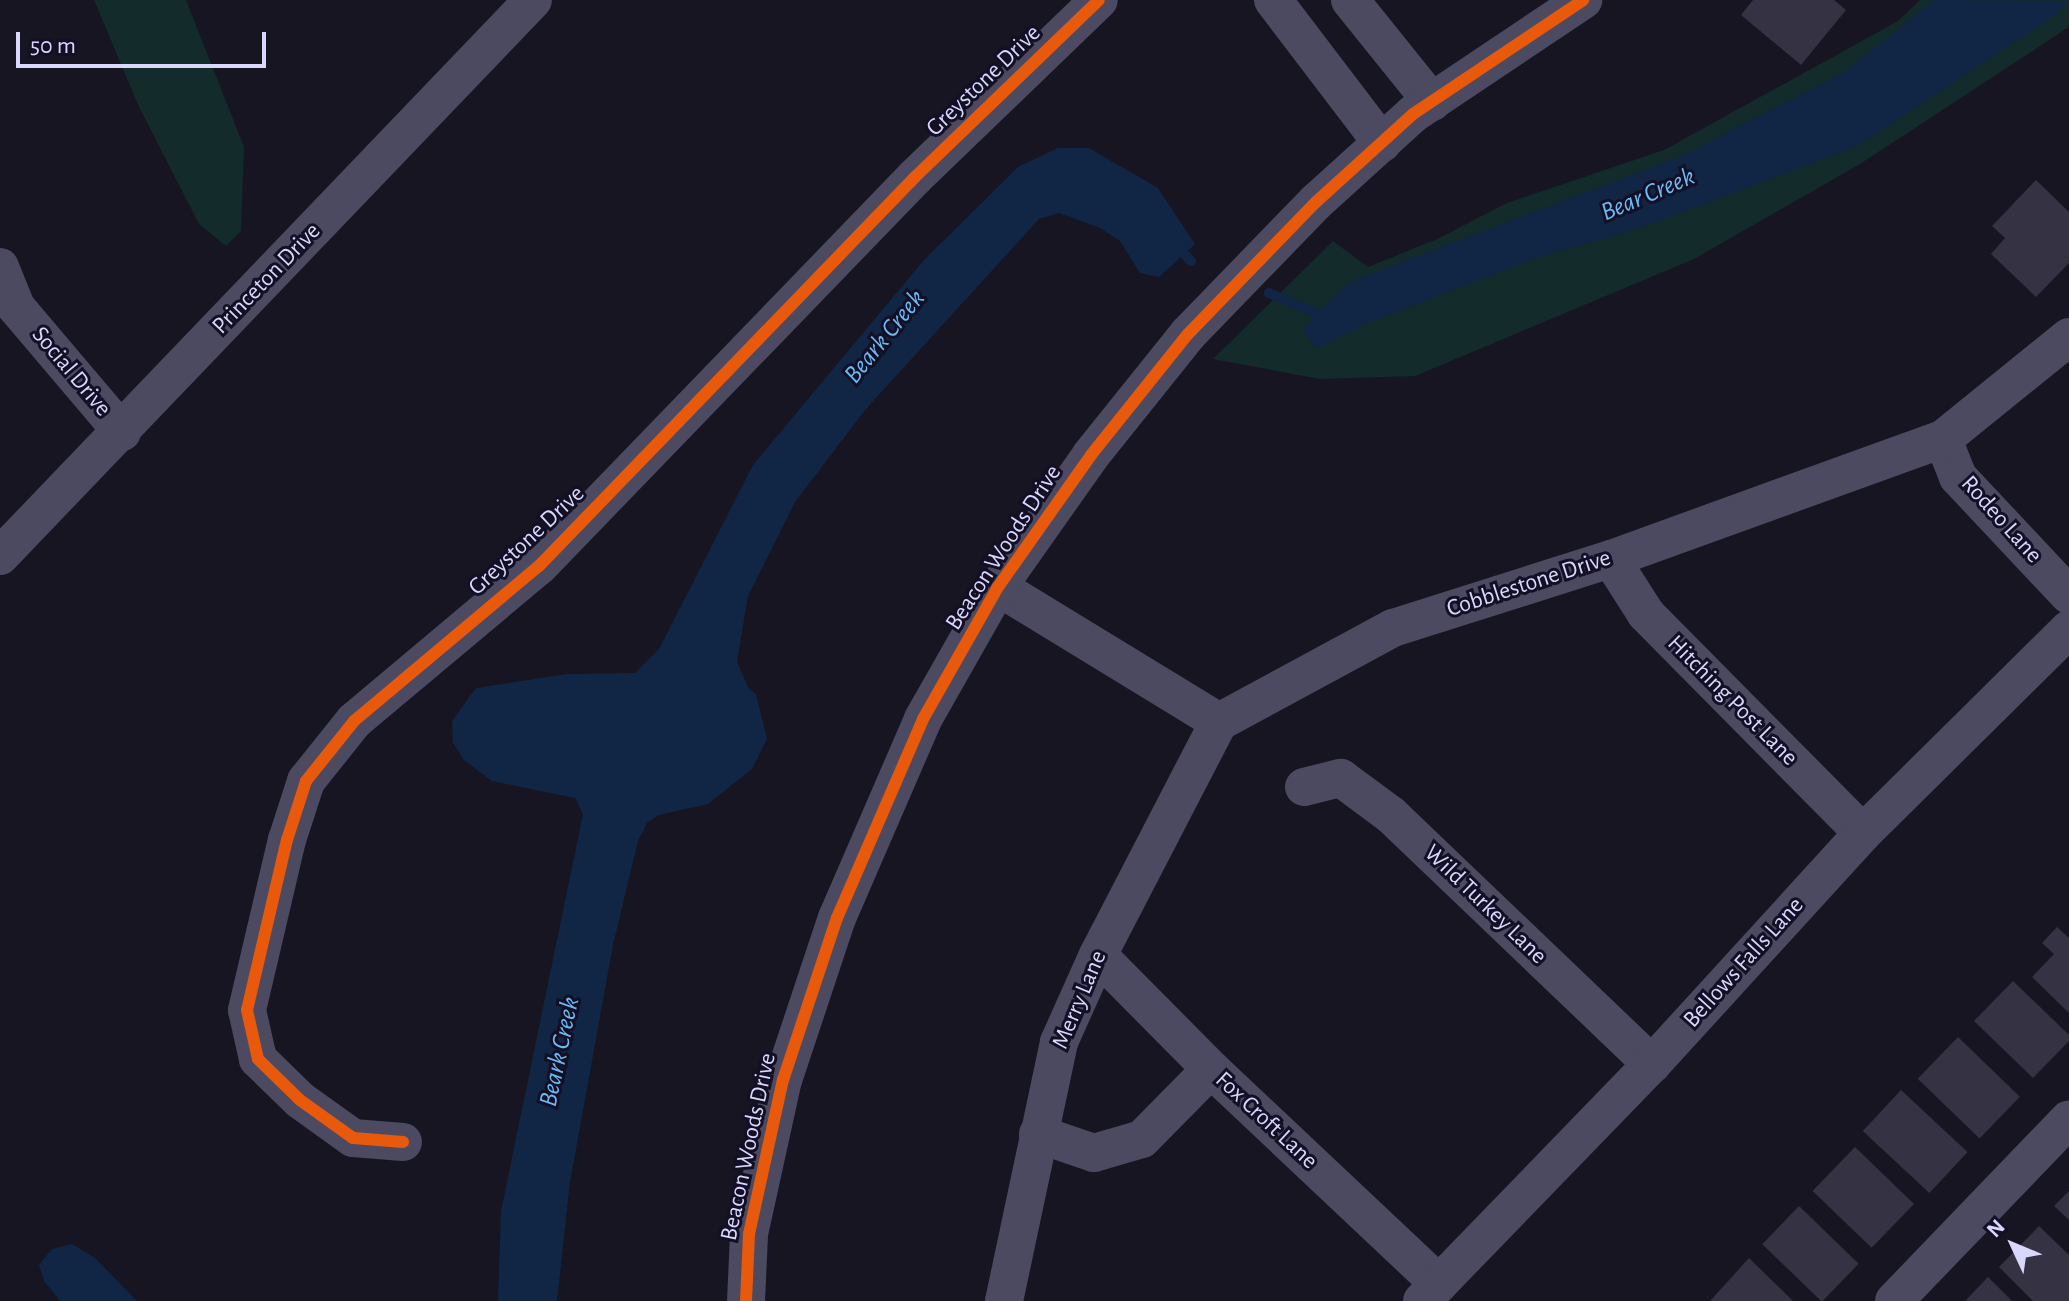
<!DOCTYPE html>
<html>
<head>
<meta charset="utf-8">
<style>
  body { margin:0 }
  #map { position:relative; width:2069px; height:1301px; overflow:hidden; background:#161521; font-family:"Alegreya Sans",sans-serif }
  div>[style] { position:absolute }
  [style*='--x'] { left:calc(var(--x)*1px); top:calc(var(--y)*1px); width:calc(var(--w)*1px); rotate:calc(var(--a)*1deg) }
  .green>* { inset:0; background:#132b2b }
  .water>* { inset:0; background:#112645 }
  .stream>* { height:10px; margin:-5px; padding:0 5px; transform-origin:5px; border-radius:5px; background:#112645 }
  .building>* { inset:0; background:#353343; transform-origin:0 0 }
  .minor>* { height:38px; margin:-19px; padding:0 19px; transform-origin:19px; border-radius:19px; background:#4b4a61 }
  .cycleway>* { height:12px; margin:-6px; padding:0 6px; transform-origin:6px; border-radius:6px; background:#e8590c }
  span { translate:-50% -50%; white-space:nowrap; text-align:center; line-height:1.15; -webkit-text-stroke:6px #131026; paint-order:stroke }
  .street-label { font-size:24px; color:#dad7fd }
  .water-label { font-size:26px; color:#69bbf8; font-style:italic }
  .north { position:absolute; left:1973px; top:1205px; width:80px; height:80px; -webkit-text-stroke:6px #131026; paint-order:stroke; rotate:314deg; font-size:22px; font-weight:700; line-height:32px; text-align:center; color:#dad7fd }
  .north::after { content:''; display:block; margin:auto; width:28px; height:36px; background:#dad7fd; clip-path:polygon(50% 0,100% 100%,50% 72%,0 100%) }
  .scale { position:absolute; left:16px; top:32px; width:250px; height:36px; box-sizing:border-box; border:4px solid #dad7fd; border-top:0; padding-left:10px; font-size:24px; line-height:28px; white-space:nowrap; color:#dad7fd; -webkit-text-stroke:6px #131026; paint-order:stroke }
</style>
</head>
<body>
<div id="map">
  <div class="green">
    <div style="clip-path:polygon(94px 0,186px 0,244px 147px,241px 231px,226px 246px,199px 224px,139px 107px)"></div>
    <div style="clip-path:polygon(1920px 0,2069px 0,2069px 27px,1860px 164px,1694px 259px,1415px 376px,1320px 379px,1213px 359px,1333px 241px,1368px 267px,1437px 239px,1507px 203px,1664px 150px,1898px 21px)"></div>
  </div>
  <div class="water">
    <div style="clip-path:polygon(1934px 0,2069px 1px,2053px 17px,1857px 146px,1638px 229px,1536px 258px,1363px 325px,1316px 349px,1302px 330px,1349px 282px,1682px 156px,1846px 71px)"></div>
    <div style="clip-path:polygon(1058px 148px,1089px 148px,1158px 188px,1195px 244px,1159px 277px,1140px 273px,1120px 241px,1100px 228px,1059px 213px,1039px 219px,865px 410px,795px 502px,748px 596px,737px 662px,749px 689px,756px 694px,767px 739px,752px 769px,708px 804px,659px 815px,647px 823px,638px 841px,613px 945px,570px 1182px,557px 1301px,498px 1301px,501px 1211px,583px 814px,575px 798px,492px 781px,465px 761px,453px 743px,452px 721px,476px 688px,567px 674px,635px 673px,659px 649px,753px 465px,924px 260px,1018px 167px)"></div>
    <div style="clip-path:polygon(72px 1244px,95px 1258px,137px 1301px,60px 1301px,44px 1281px,39px 1265px,52px 1249px)"></div>
  </div>
  <div class="stream">
    <div style="--x:1176;--y:245;--w:22;--a:47"></div>
    <div style="--x:1269;--y:293;--w:56;--a:22.9"></div>
    <div style="--x:1321;--y:315;--w:9;--a:-18"></div>
  </div>
  <div class="building">
    <div style="clip-path:polygon(1753px 0,1834px 0,1846px 10px,1801px 65px,1741px 15px)"></div>
    <div style="clip-path:polygon(2036px 180px,2069px 212px,2069px 263px,2036px 297px,1991px 254px,2005px 238px,1992px 226px)"></div>
    <div style="clip-path:polygon(2057px 927px,2069px 938px,2069px 1013px,2032px 977px,2054px 954px,2042px 943px)"></div>
    <div style="clip-path:polygon(2013px 981px,2069px 1035px,2069px 1041px,2033px 1078px,1974px 1021px)"></div>
    <div style="left:1958px;top:1037px;width:86px;height:58px;rotate:44deg"></div>
    <div style="left:1901px;top:1090px;width:91px;height:56px;rotate:43deg"></div>
    <div style="left:1855px;top:1147px;width:82px;height:61px;rotate:44deg"></div>
    <div style="clip-path:polygon(2069px 1191px,2069px 1220px,2054px 1206px)"></div>
    <div style="left:1799px;top:1206px;width:83px;height:53px;rotate:44deg"></div>
    <div style="clip-path:polygon(2039px 1226px,2069px 1255px,2069px 1301px,2033px 1301px,1999px 1267px)"></div>
    <div style="clip-path:polygon(1749px 1258px,1793px 1301px,1710px 1301px)"></div>
    <div style="clip-path:polygon(1988px 1277px,2012px 1301px,1965px 1301px)"></div>
  </div>
  <div class="minor">
    <div style="--x:1273;--y:0;--w:180;--a:52.7"></div>
    <div style="--x:1350;--y:0;--w:131;--a:51.2"></div>
    <div style="--x:0;--y:267;--w:43;--a:68.2"></div>
    <div style="--x:16;--y:307;--w:164;--a:49.7"></div>
    <div style="--x:1943;--y:439;--w:41;--a:68.5"></div>
    <div style="--x:1958;--y:477;--w:162;--a:46.8"></div>
    <div style="--x:0;--y:556;--w:770;--a:-46.21"></div>
    <div style="--x:1611;--y:559;--w:65;--a:57.5"></div>
    <div style="--x:1646;--y:614;--w:308;--a:45.3"></div>
    <div style="--x:998;--y:587;--w:259;--a:31.4"></div>
    <div style="--x:1219;--y:722;--w:198;--a:-28.4"></div>
    <div style="--x:1393;--y:628;--w:229;--a:-17.6"></div>
    <div style="--x:1611;--y:559;--w:353;--a:-19.9"></div>
    <div style="--x:1943;--y:439;--w:162;--a:-39"></div>
    <div style="--x:1304;--y:787;--w:38;--a:-14"></div>
    <div style="--x:1341;--y:778;--w:62;--a:36.5"></div>
    <div style="--x:1391;--y:815;--w:361;--a:43.7"></div>
    <div style="--x:1098;--y:955;--w:161;--a:45.3"></div>
    <div style="--x:1211;--y:1069;--w:313;--a:43.3"></div>
    <div style="--x:1038;--y:1134;--w:59;--a:18.7"></div>
    <div style="--x:1094;--y:1153;--w:50;--a:-16.3"></div>
    <div style="--x:1142;--y:1139;--w:98;--a:-45.4"></div>
    <div style="--x:403;--y:1142;--w:50;--a:-175.4"></div>
    <div style="--x:353;--y:1138;--w:65;--a:-144.4"></div>
    <div style="--x:300;--y:1100;--w:59;--a:-135.7"></div>
    <div style="--x:258;--y:1059;--w:50;--a:-102.7"></div>
    <div style="--x:247;--y:1010;--w:175;--a:-76.8"></div>
    <div style="--x:287;--y:840;--w:62;--a:-72.1"></div>
    <div style="--x:306;--y:781;--w:77;--a:-51.3"></div>
    <div style="--x:354;--y:721;--w:241;--a:-40"></div>
    <div style="--x:539;--y:566;--w:541;--a:-45.97"></div>
    <div style="--x:915;--y:177;--w:255;--a:-43.9"></div>
    <div style="--x:746;--y:1301;--w:67;--a:-87.4"></div>
    <div style="--x:749;--y:1234;--w:158;--a:-77.6"></div>
    <div style="--x:783;--y:1080;--w:171;--a:-71.6"></div>
    <div style="--x:837;--y:918;--w:217;--a:-66.6"></div>
    <div style="--x:923;--y:719;--w:152;--a:-60.4"></div>
    <div style="--x:998;--y:587;--w:161;--a:-54.8"></div>
    <div style="--x:1091;--y:455;--w:155;--a:-51.3"></div>
    <div style="--x:1188;--y:334;--w:184;--a:-45.9"></div>
    <div style="--x:1316;--y:202;--w:131;--a:-42.2"></div>
    <div style="--x:1413;--y:114;--w:205;--a:-33.8"></div>
    <div style="--x:1004;--y:1301;--w:265;--a:-78"></div>
    <div style="--x:1059;--y:1042;--w:95;--a:-65.9"></div>
    <div style="--x:1098;--y:955;--w:263;--a:-62.6"></div>
    <div style="--x:1422;--y:1301;--w:330;--a:-45.9"></div>
    <div style="--x:1652;--y:1064;--w:313;--a:-47.6"></div>
    <div style="--x:1863;--y:833;--w:290;--a:-44.7"></div>
    <div style="--x:1894;--y:1301;--w:252;--a:-46.1"></div>
  </div>
  <div class="cycleway">
    <div style="--x:403;--y:1142;--w:50;--a:-175.4"></div>
    <div style="--x:353;--y:1138;--w:65;--a:-144.4"></div>
    <div style="--x:300;--y:1100;--w:59;--a:-135.7"></div>
    <div style="--x:258;--y:1059;--w:50;--a:-102.7"></div>
    <div style="--x:247;--y:1010;--w:175;--a:-76.8"></div>
    <div style="--x:287;--y:840;--w:62;--a:-72.1"></div>
    <div style="--x:306;--y:781;--w:77;--a:-51.3"></div>
    <div style="--x:354;--y:721;--w:241;--a:-40"></div>
    <div style="--x:539;--y:566;--w:541;--a:-45.97"></div>
    <div style="--x:915;--y:177;--w:255;--a:-43.9"></div>
    <div style="--x:746;--y:1301;--w:67;--a:-87.4"></div>
    <div style="--x:749;--y:1234;--w:158;--a:-77.6"></div>
    <div style="--x:783;--y:1080;--w:171;--a:-71.6"></div>
    <div style="--x:837;--y:918;--w:217;--a:-66.6"></div>
    <div style="--x:923;--y:719;--w:152;--a:-60.4"></div>
    <div style="--x:998;--y:587;--w:161;--a:-54.8"></div>
    <div style="--x:1091;--y:455;--w:155;--a:-51.3"></div>
    <div style="--x:1188;--y:334;--w:184;--a:-45.9"></div>
    <div style="--x:1316;--y:202;--w:131;--a:-42.2"></div>
    <div style="--x:1413;--y:114;--w:205;--a:-33.8"></div>
  </div>
  <div class="street-label">
    <span style="left:984px;top:81px;rotate:-44deg">Greystone Drive</span>
    <span style="left:267px;top:279px;rotate:-46deg">Princeton Drive</span>
    <span style="left:71px;top:372px;rotate:50deg">Social Drive</span>
    <span style="left:2001px;top:520px;rotate:48deg">Rodeo Lane</span>
    <span style="left:527px;top:541px;rotate:-43deg">Greystone Drive</span>
    <span style="left:1004px;top:548px;rotate:-57deg">Beacon Woods Drive</span>
    <span style="left:1529px;top:584px;rotate:-18deg">Cobblestone Drive</span>
    <span style="left:1732px;top:701px;rotate:45deg">Hitching Post Lane</span>
    <span style="left:1485px;top:905px;rotate:44deg">Wild Turkey Lane</span>
    <span style="left:1744px;top:963px;rotate:-48deg">Bellows Falls Lane</span>
    <span style="left:1080px;top:1000px;rotate:-67deg">Merry Lane</span>
    <span style="left:1266px;top:1121px;rotate:43deg">Fox Croft Lane</span>
    <span style="left:749px;top:1147px;rotate:-78deg">Beacon Woods Drive</span>
  </div>
  <div class="water-label">
    <span style="left:1648px;top:195px;rotate:-23deg">Bear Creek</span>
    <span style="left:885px;top:337px;rotate:-51deg">Beark Creek</span>
    <span style="left:560px;top:1052px;rotate:-78deg">Beark Creek</span>
  </div>
  <div class="north">N</div>
  <div class="scale">50 m</div>
</div>
</body>
</html>
